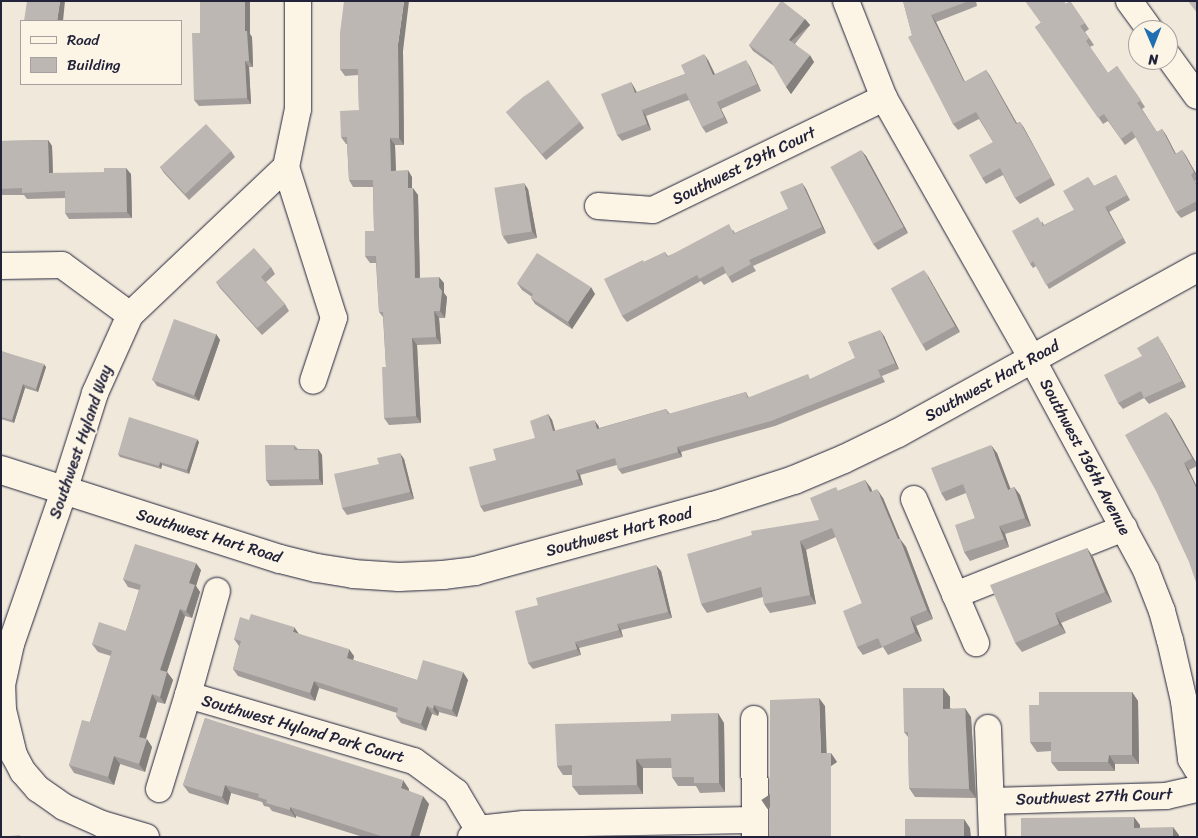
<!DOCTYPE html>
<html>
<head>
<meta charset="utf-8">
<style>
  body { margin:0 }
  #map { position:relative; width:1198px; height:838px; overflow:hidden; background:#efe8db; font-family:Sriracha,sans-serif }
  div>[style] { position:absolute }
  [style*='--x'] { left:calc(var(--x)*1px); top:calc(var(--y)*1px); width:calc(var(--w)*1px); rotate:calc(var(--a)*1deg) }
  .roads { filter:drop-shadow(0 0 1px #22223b) drop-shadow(0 0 1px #22223b) }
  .minor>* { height:26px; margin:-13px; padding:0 13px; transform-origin:13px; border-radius:13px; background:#fcf5e5 }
  .tertiary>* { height:28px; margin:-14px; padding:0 14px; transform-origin:14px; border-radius:14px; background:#fcf5e5 }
  .wall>* { inset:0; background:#a29d9a }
  .shaded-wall>* { inset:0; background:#84807d; transform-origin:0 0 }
  .building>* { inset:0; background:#bcb7b3; transform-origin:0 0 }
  span { translate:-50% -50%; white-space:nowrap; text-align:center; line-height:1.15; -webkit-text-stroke:4px #fcf5e5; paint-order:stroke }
  .street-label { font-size:16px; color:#22223b }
  .frame { position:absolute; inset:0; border:2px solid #22223b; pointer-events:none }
  .legend { position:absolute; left:20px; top:20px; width:162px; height:65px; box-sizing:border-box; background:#fcf5e5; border:1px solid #a5a1a1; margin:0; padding:6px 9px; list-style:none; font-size:15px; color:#22223b }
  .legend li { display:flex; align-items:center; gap:10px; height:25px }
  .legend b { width:25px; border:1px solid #a5a1a1 }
  .north { position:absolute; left:1128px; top:20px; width:50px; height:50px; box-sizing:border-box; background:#fcf5e5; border:1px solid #a5a1a1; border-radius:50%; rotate:179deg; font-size:14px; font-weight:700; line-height:20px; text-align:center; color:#22223b }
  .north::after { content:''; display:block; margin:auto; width:18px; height:22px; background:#1f6fb2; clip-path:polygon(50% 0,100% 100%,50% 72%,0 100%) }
</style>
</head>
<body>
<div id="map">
  <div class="roads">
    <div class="minor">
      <div style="--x:846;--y:1;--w:104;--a:68.6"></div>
      <div style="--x:884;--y:98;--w:300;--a:60.4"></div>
      <div style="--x:1032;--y:359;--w:240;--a:61.6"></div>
      <div style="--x:1146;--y:570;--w:44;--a:68.7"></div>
      <div style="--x:1162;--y:611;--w:30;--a:75"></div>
      <div style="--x:1170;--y:640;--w:63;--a:77.1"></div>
      <div style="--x:1184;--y:701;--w:58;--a:83.1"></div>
      <div style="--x:1191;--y:759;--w:12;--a:59"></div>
      <div style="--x:1129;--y:1;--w:36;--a:54"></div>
      <div style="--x:1168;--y:56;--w:49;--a:54.1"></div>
      <div style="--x:286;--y:167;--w:158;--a:72.4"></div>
      <div style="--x:334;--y:318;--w:66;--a:108.4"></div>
      <div style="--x:598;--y:206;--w:55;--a:4.2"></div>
      <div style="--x:653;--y:210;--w:257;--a:-25.9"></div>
      <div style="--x:1;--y:266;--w:61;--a:-0.9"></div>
      <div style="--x:62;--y:265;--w:84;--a:36.3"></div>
      <div style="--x:914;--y:499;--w:157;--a:66.7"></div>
      <div style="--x:217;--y:591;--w:108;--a:105.6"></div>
      <div style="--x:188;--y:695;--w:235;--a:16.3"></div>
      <div style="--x:414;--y:761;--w:52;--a:36.4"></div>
      <div style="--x:456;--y:792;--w:43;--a:59.3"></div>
      <div style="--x:955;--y:595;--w:182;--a:-21.6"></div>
      <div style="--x:754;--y:719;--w:117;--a:89.5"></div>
      <div style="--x:988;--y:728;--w:109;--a:87.9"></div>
      <div style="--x:159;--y:789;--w:98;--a:-72.9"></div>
      <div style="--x:991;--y:801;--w:175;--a:-1.6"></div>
      <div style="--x:1166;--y:796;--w:32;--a:-13"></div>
      <div style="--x:146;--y:837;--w:46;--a:-163.5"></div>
      <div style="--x:102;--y:824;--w:42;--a:-155.9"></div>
      <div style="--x:64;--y:807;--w:32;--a:-145"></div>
      <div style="--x:38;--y:789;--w:23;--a:-131"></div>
      <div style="--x:23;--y:772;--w:19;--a:-118"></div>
      <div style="--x:14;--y:755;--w:46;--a:-103.7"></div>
      <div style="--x:3;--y:710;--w:25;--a:-92"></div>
      <div style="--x:2;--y:685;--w:42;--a:-77.6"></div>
      <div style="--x:11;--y:644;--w:162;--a:-70.9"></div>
      <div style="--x:64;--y:491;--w:103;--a:-72.4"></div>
      <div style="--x:95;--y:393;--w:85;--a:-65.8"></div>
      <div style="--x:130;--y:315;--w:215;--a:-43.5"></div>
      <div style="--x:286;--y:167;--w:59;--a:-78.3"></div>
      <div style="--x:298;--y:109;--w:108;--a:-90"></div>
      <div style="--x:471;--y:837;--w:11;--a:-49"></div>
      <div style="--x:478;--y:829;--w:46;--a:-6.2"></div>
      <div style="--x:524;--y:824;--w:231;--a:-1"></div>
    </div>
    <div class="tertiary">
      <div style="--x:1;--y:470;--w:293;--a:17.7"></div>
      <div style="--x:280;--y:559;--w:38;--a:14"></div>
      <div style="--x:317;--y:568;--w:36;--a:9"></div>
      <div style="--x:353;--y:574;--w:46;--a:3.7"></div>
      <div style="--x:399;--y:577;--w:44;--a:-2.6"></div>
      <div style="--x:443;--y:575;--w:32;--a:-7"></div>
      <div style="--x:475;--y:571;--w:247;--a:-15.3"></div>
      <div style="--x:713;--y:506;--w:85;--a:-17.8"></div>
      <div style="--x:794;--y:480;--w:54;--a:-22.8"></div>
      <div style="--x:844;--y:459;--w:60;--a:-25.7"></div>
      <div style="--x:898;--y:433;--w:342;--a:-28.9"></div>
    </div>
  </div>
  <div class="wall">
    <div style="clip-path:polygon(200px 1px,250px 1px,250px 34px,252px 37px,253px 67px,249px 67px,251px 104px,199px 106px,194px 100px,200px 33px)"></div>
    <div style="clip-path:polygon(903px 1px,976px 1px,977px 6px,936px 22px,965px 82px,986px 70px,990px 76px,1017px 123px,1020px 122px,1024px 128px,1055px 185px,1020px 204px,1015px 198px,1003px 175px,986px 184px,982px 178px,993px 142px,979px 119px,958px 130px,953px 124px,912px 35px)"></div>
    <div style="clip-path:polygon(1070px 1px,1089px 29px,1085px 32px,1094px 45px,1090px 47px,1108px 73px,1117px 66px,1145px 107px,1142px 109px,1157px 132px,1162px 129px,1166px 135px,1176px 154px,1182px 150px,1186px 156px,1197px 175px,1197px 180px,1195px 181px,1197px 184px,1197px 210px,1181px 218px,1176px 212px,1136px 137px,1125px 145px,1108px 121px,1103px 124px,1035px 27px)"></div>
    <div style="clip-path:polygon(354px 2px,403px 51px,404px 145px,395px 145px,396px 171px,412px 177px,412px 188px,418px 195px,420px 278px,444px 283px,444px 293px,447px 297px,445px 318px,439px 318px,441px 344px,417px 345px,421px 423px,389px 425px,384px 418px,386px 367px,383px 317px,379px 312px,376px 263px,370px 263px,365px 256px,374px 231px,373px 187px,353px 187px,349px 180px,347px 144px,346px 144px,341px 137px,359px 110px,358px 75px,345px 76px,340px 69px)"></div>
    <div style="clip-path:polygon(805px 19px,810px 25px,795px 44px,814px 62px,791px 94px,774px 66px,753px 51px,749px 45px)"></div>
    <div style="clip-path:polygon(708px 60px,715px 74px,750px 67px,761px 91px,721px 109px,728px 123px,706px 133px,702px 127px,689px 100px,646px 116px,651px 130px,622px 141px,617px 135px,631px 82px,635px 89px,637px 92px,685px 74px)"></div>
    <div style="clip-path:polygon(506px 112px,580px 122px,584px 128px,546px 160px)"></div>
    <div style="clip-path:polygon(48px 140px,52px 146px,53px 173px,131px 174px,132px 218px,69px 219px,65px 213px,65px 198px,27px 199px,24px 195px,1px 195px,1px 141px)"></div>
    <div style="clip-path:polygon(231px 151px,235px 157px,189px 200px,164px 173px,160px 167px)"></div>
    <div style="clip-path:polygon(866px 156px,908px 233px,878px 250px,873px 244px)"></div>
    <div style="clip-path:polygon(1116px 175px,1130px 200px,1109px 212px,1126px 243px,1049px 289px,1036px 266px,1033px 268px,1030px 264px,1042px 221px,1044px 225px,1074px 210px,1088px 177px,1094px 186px)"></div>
    <div style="clip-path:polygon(802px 183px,806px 189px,826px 233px,753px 266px,756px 271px,732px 283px,726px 273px,704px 285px,701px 281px,627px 322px,622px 316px,644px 262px,665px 252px,668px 256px,733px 230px,735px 233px,788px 209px)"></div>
    <div style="clip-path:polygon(528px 189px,537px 238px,508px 244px,503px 237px)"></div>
    <div style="clip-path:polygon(271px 267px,275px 274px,266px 282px,285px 304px,289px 311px,262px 335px,220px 288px,216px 282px)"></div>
    <div style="clip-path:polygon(928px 276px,960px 332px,926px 351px,922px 344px)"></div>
    <div style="clip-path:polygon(517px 283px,595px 294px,572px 329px,535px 304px,531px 298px,532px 297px,522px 290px)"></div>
    <div style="clip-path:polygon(216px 334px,220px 340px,199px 401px,157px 386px,153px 380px)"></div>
    <div style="clip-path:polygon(884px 336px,899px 369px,882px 376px,885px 382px,775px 426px,681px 452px,682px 457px,622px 474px,618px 469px,617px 465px,580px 475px,583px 485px,484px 512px,480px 506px,496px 460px,535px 438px,548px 414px,552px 420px,555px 431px,598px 425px,599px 428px,666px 409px,670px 414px,746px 392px,749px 398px,811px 379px,855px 358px)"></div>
    <div style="clip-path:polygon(1162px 343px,1186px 387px,1149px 404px,1144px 398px,1123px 409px,1118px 403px,1142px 356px)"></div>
    <div style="clip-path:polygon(1px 351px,46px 367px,38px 392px,25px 388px,14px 423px,1px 419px)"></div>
    <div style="clip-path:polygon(1172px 420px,1197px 464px,1197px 466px,1189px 470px,1197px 585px)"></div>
    <div style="clip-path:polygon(199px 442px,189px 474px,162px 465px,161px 469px,120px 457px,118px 454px)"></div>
    <div style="clip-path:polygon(294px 445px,298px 449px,318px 449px,322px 455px,323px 485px,270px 486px,266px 480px)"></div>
    <div style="clip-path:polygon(997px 453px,1010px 489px,1014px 487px,1020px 495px,1031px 526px,1005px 534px,1009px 547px,970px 561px,964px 552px,975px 518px,966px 493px,946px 501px,941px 493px)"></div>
    <div style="clip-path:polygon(404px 459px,414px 499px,347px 515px,342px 508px)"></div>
    <div style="clip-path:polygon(865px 480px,872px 491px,883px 498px,900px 539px,906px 547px,933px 619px,916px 626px,922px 641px,888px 655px,883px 647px,863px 655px,857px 647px,862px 603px,836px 537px,806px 550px,816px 604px,770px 613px,764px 604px,763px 597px,707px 613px,701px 604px,819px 520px,838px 491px)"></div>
    <div style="clip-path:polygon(1087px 548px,1093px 557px,1112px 602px,1061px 623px,1066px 633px,1022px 652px,1015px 643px)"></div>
    <div style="clip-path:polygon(201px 570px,196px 586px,200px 592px,192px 618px,185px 616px,167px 672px,173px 680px,165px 704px,157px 702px,146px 739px,152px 747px,145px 772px,120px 764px,114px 785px,74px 773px,69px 765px,90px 722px,111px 656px,98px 652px,92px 644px,126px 631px,139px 590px,128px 587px,123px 579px)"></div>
    <div style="clip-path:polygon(661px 571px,672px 618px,621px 630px,623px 637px,579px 648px,581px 655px,533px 669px,528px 663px,538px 605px)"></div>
    <div style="clip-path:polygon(249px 620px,299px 634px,354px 656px,353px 660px,417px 680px,468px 680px,457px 717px,439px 712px,438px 716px,432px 714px,426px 731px,401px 723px,396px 716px,397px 713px,319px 688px,315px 701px,238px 676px,233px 669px,239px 646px,234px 639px)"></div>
    <div style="clip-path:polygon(943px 688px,950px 697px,950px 708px,971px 717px,976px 798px,915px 797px,909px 788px,908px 737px,904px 732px)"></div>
    <div style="clip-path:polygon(1132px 692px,1138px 701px,1139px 764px,1115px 764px,1115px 771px,1058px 771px,1051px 762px,1051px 751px,1037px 752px,1030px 742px,1039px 705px)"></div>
    <div style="clip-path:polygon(205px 718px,409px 789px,409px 791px,429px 804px,419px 837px,363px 837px,296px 816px,296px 818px,272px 811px,269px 807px,264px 806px,262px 802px,231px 793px,228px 805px,189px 793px,183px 785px)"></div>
    <div style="clip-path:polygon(724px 723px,725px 792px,700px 793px,696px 786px,678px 786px,672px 777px,672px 768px,643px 768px,643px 794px,579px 795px,572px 786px,572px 775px,563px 775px,557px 766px)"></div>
  </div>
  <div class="shaded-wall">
    <div style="clip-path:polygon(60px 1px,65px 1px,63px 21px,57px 21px)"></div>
    <div style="clip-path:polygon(245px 1px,250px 1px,250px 34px,252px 37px,253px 67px,249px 61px,245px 31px)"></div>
    <div style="clip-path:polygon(404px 1px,409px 1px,403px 51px,404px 145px,399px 138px,398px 44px)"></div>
    <div style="clip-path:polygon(931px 15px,936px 22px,968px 89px,964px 82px)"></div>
    <div style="left:805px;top:19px;width:8px;height:26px;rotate:50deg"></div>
    <div style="clip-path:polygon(704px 54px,708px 60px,718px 81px,713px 75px)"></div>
    <div style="clip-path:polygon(810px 55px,814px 62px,791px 94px,786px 87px)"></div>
    <div style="clip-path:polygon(746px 60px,750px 67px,761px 91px,757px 84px)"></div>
    <div style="clip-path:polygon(245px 61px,249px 67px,251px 104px,247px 98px)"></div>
    <div style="clip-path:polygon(986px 70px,990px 76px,1020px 130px,1016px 124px)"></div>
    <div style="clip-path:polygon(631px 82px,635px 89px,639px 99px,635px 93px)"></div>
    <div style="clip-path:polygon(717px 102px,721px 109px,728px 123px,724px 117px)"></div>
    <div style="clip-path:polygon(642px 110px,646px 116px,651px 130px,647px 124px)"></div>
    <div style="clip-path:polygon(1020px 122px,1024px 128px,1055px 185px,1051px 178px)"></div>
    <div style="clip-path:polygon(1162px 129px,1166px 135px,1179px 160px,1175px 154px)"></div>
    <div style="clip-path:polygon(390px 138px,395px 145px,396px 178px,391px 171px)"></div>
    <div style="clip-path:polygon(48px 140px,52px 146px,53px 180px,49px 173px)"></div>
    <div style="clip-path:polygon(861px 150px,866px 156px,908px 233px,903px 227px)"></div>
    <div style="clip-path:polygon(1182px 150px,1186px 156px,1197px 176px,1194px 172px)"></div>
    <div style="clip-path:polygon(126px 168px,131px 174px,132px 218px,127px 212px)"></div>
    <div style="clip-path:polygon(408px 170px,412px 177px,412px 195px,408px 188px)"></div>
    <div style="clip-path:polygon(524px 183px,528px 189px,537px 238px,532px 231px)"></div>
    <div style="clip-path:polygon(802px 183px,806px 189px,826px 233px,822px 227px)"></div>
    <div style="clip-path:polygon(413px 188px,418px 195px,420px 285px,415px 278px)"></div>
    <div style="clip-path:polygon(1105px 207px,1109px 212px,1126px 243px,1123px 238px)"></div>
    <div style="clip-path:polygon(924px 270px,928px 276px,960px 332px,955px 326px)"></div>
    <div style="clip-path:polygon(439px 277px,444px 283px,444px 293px,447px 297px,445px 318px,440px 311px)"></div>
    <div style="clip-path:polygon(591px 287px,595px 294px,572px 329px,568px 322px)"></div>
    <div style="clip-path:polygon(434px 311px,439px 318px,441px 344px,436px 337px)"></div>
    <div style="clip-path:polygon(880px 330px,884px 336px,899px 369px,895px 363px)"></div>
    <div style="clip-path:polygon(216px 334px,220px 340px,199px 401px,194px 395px)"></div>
    <div style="clip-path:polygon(1158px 336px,1162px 343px,1186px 387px,1182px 381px)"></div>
    <div style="clip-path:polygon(412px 338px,417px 345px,421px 423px,416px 416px)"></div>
    <div style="clip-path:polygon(44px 364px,46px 367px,38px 392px,36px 389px)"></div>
    <div style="clip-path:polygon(23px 384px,25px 388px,14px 423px,12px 420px)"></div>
    <div style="clip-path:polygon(1166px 412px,1172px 420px,1197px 465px,1192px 458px)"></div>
    <div style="clip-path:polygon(548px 414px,552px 420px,557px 437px,553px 431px)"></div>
    <div style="clip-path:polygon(594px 420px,598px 425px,601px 434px,597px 429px)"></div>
    <div style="clip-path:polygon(197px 439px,199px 442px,189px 474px,187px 470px)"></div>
    <div style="clip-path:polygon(991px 445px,997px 453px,1014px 498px,1008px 490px)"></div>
    <div style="clip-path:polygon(677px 447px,681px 452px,682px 457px,678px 452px)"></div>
    <div style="clip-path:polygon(318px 449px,322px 455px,323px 485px,319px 479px)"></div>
    <div style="clip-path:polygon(400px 453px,404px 459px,414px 499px,410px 492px)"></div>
    <div style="clip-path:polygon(160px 462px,162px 465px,161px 469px,159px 466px)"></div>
    <div style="clip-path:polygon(1184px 463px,1189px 470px,1197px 487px,1197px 490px)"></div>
    <div style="clip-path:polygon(576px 470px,580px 475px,583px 485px,579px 479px)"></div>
    <div style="clip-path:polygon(865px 480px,871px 488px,876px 501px,870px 492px)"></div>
    <div style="clip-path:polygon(1014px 487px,1020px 495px,1031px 526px,1025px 518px)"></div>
    <div style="clip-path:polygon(877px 489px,883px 498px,900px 539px,906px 547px,933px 619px,927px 610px)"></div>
    <div style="clip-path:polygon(999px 526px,1005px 534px,1009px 547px,1004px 539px)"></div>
    <div style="clip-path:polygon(800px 541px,806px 550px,816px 604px,810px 595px)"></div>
    <div style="clip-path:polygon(1087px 548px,1093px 557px,1112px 602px,1105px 592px)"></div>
    <div style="clip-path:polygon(196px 563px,201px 570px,196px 586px,200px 592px,192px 618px,186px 611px,189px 583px)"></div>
    <div style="clip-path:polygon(656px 565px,661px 571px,672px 618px,668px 612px)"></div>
    <div style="clip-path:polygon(180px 609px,185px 616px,165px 678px,160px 670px)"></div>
    <div style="clip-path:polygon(1055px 613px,1061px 623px,1066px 633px,1059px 624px)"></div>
    <div style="clip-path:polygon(910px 617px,916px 626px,922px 641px,915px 632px)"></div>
    <div style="clip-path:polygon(617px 624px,621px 630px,623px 637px,619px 630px)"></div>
    <div style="clip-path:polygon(294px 627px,299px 634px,293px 632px)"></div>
    <div style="clip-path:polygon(575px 642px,579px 648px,581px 655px,577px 649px)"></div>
    <div style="clip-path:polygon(349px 649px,354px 656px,352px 665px,347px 658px)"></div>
    <div style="clip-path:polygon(167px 672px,173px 680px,165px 704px,160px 697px)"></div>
    <div style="clip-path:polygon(463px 672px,468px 680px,457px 717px,452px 710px)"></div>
    <div style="clip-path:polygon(314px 681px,319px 688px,315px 701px,310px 693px)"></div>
    <div style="clip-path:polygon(943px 688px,950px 697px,950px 718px,943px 709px)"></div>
    <div style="clip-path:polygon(1132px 692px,1138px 701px,1139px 764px,1132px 755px)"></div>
    <div style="clip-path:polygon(152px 694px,157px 702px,144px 744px,139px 737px)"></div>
    <div style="clip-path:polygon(819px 698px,825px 706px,827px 762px,821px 753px)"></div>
    <div style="clip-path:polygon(434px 705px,439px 712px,438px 716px,433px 709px)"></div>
    <div style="clip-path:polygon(427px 706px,432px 714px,426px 731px,421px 724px)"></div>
    <div style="clip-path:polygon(965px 708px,971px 717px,976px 798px,969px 789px)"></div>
    <div style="clip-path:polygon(718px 713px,724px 723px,725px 792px,719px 783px)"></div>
    <div style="clip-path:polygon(147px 739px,152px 747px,145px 772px,139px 764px)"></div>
    <div style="left:831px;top:753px;width:11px;height:84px;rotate:56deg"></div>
    <div style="clip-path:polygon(1109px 755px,1115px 764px,1115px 771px,1108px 762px)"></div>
    <div style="clip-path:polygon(114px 756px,120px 764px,114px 785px,108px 777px)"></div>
    <div style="clip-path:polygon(636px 759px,643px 768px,643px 794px,637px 785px)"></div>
    <div style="clip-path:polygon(403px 780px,409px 789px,407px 797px,401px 788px)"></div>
    <div style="clip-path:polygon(225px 785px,231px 793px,228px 805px,222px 797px)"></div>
    <div style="clip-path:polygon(423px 796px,429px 804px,419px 837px,410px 837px)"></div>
    <div style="clip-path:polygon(290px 807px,296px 816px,296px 818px,290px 810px)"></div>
    <div style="clip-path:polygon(1134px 817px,1140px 825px,1140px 836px,1134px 828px)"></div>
    <div style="clip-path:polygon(964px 819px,970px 828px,971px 837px,964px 837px)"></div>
    <div style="clip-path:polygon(1173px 827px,1179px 835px,1179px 837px,1173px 837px)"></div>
  </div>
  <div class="building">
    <div style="clip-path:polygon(27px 1px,60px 1px,57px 21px,24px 21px)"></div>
    <div style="clip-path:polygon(200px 1px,245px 1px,245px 31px,247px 31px,249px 61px,245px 61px,247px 98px,194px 100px,192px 33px,200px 33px)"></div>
    <div style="clip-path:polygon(344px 1px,354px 2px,354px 1px,404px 1px,398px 44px,399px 138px,390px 138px,391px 171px,408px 170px,408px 188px,413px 188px,415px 278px,439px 277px,439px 287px,442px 291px,440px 311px,434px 311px,436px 337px,412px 338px,416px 416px,384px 418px,382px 367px,386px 367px,383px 312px,379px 312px,376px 256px,365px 256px,365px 231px,374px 231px,373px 180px,349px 180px,347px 137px,341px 137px,340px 111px,359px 110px,358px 69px,340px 69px,340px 33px)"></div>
    <div style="clip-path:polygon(781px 1px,782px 1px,805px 19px,789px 40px,810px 55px,786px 87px,771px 61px,749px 45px)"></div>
    <div style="clip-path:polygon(903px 1px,969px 1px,931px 15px,964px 82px,986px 70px,1016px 124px,1020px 122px,1051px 178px,1015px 198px,1000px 168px,982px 178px,969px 155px,993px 142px,976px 112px,953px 124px,908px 37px,912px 35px)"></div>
    <div style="clip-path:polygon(1025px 1px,1064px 1px,1066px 4px,1070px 1px,1085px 23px,1080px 26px,1089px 38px,1086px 41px,1108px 73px,1117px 66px,1141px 100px,1137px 103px,1157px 132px,1162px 129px,1175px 154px,1182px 150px,1194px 172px,1191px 175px,1197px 186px,1197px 201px,1176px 212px,1132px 131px,1121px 139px,1104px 114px,1098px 118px,1035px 27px,1041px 23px)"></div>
    <div style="clip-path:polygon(1188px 1px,1197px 1px,1197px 13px)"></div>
    <div style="clip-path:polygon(704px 54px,713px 75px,746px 60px,757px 84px,717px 102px,724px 117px,702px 127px,686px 93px,642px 110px,647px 124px,617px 135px,601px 94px,631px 82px,635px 93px,685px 74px,681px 65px)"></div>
    <div style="clip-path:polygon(548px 80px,580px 122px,542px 154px,506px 112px,523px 97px)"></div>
    <div style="left:206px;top:124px;width:37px;height:63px;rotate:47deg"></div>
    <div style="clip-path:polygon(48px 140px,49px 173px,104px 172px,104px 168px,126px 168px,127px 212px,65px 213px,65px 191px,22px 193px,22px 188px,1px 189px,1px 141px)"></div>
    <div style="left:861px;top:150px;width:88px;height:35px;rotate:61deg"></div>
    <div style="clip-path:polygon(1116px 175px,1127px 195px,1105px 207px,1123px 238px,1046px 285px,1033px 261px,1030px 264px,1012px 231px,1038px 217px,1043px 226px,1074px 210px,1063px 191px,1088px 177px,1094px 186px)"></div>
    <div style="left:524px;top:183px;width:49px;height:30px;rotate:81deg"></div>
    <div style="clip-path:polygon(802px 183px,822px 227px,749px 260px,751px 264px,728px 277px,723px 266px,699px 279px,697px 275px,622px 316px,604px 279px,643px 260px,644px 262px,665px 252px,667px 257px,729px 224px,734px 234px,788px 209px,780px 192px)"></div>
    <div style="clip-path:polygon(254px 248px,271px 267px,261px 277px,285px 304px,257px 328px,216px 282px)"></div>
    <div style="clip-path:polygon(537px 253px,591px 287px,568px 322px,531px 298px,533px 294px,517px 283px)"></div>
    <div style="left:924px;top:270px;width:64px;height:38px;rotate:61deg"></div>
    <div style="left:174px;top:319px;width:45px;height:65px;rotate:20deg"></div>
    <div style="clip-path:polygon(880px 330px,895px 363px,878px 370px,881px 377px,771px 421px,677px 447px,678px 452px,618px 469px,615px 458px,576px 470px,579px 479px,480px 506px,469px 467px,496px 460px,493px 449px,535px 438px,530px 421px,548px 414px,553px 431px,594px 420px,597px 429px,666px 409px,668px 414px,746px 392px,747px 398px,808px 374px,810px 379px,855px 358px,848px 342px)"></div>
    <div style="clip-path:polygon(1158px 336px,1182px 381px,1144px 398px,1141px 391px,1118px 403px,1104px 375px,1142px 356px,1137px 348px)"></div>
    <div style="clip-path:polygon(1px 351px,44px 364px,36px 389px,23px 384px,12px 420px,1px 417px)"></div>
    <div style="clip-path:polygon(1166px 412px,1192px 458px,1184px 463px,1197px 490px,1197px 585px,1189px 562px,1156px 491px,1125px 435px)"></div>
    <div style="clip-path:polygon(129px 417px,197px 439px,187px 470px,160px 462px,159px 466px,118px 454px)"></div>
    <div style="clip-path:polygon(265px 445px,294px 445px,294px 450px,318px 449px,319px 479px,266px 480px)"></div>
    <div style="clip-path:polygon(991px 445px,1008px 490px,1014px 487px,1025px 518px,999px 526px,1004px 539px,964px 552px,955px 525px,975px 518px,963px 484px,941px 493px,931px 468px)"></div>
    <div style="clip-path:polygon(400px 453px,410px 492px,342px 508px,334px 474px,379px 464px,377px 458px)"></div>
    <div style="clip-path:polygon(865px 480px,870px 492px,877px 489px,898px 539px,900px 539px,927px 610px,910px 617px,915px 632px,882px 647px,878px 638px,857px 647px,843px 611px,862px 603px,832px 528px,800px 541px,810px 595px,764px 604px,761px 587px,701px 604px,687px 554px,752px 535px,751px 531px,819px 520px,810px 498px,836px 487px,838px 491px)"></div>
    <div style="clip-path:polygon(135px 544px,196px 563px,189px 583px,195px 585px,186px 611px,180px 609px,160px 670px,167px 672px,160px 697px,152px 694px,139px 737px,147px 739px,139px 764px,114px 756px,108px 777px,69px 765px,82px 720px,90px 722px,112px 651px,92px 644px,99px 622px,126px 631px,141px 585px,123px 579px)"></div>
    <div style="clip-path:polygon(1087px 548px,1105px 592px,1055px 613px,1059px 624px,1015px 643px,990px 585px)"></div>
    <div style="clip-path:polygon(656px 565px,668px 612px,617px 624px,619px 630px,575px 642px,577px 649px,528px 663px,515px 611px,538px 605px,536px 598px)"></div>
    <div style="clip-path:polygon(251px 614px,294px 627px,293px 632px,349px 649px,347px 658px,417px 680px,423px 660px,463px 672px,452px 710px,434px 705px,433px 709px,427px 706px,421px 724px,396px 716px,398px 708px,314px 681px,310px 693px,233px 669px,241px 641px,234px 639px,240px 617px,249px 620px)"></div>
    <div style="clip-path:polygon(903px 688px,943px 688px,943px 709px,965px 708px,969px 789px,909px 788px,908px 732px,904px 732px)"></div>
    <div style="clip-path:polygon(1039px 692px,1132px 692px,1132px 755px,1109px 755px,1108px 762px,1051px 762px,1051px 742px,1030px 742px,1029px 705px,1039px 705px)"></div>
    <div style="clip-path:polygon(819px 698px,821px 753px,831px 753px,831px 837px,770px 837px,770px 700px)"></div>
    <div style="clip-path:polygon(718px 713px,719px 783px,694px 783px,694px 777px,672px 777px,671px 758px,636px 759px,637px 785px,572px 786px,572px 765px,557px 766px,555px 724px,671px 721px,671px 714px)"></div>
    <div style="clip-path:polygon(205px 718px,403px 780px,401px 788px,423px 796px,410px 837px,384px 837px,290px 807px,290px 810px,266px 803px,267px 800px,258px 797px,259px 794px,225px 785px,222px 797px,183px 785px)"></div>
    <div style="clip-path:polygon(1134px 817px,1134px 828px,1173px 827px,1173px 837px,1021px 837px,1021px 818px)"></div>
    <div style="left:964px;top:819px;width:18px;height:59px;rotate:90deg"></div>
    <div style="clip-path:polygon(20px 835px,20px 837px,1px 837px)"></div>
  </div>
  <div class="street-label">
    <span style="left:744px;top:166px;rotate:-26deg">Southwest 29th Court</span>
    <span style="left:992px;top:381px;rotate:-29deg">Southwest Hart Road</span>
    <span style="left:81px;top:442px;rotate:-71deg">Southwest Hyland Way</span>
    <span style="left:1085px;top:457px;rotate:62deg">Southwest 136th Avenue</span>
    <span style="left:619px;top:532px;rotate:-15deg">Southwest Hart Road</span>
    <span style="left:209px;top:536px;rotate:17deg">Southwest Hart Road</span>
    <span style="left:303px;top:729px;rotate:16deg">Southwest Hyland Park Court</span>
    <span style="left:1094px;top:797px;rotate:-2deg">Southwest 27th Court</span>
  </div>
  <div class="frame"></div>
  <ul class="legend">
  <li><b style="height:6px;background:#fcf5e5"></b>Road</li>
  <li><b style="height:14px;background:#bcb7b3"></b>Building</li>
  </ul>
  <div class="north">N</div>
</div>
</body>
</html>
